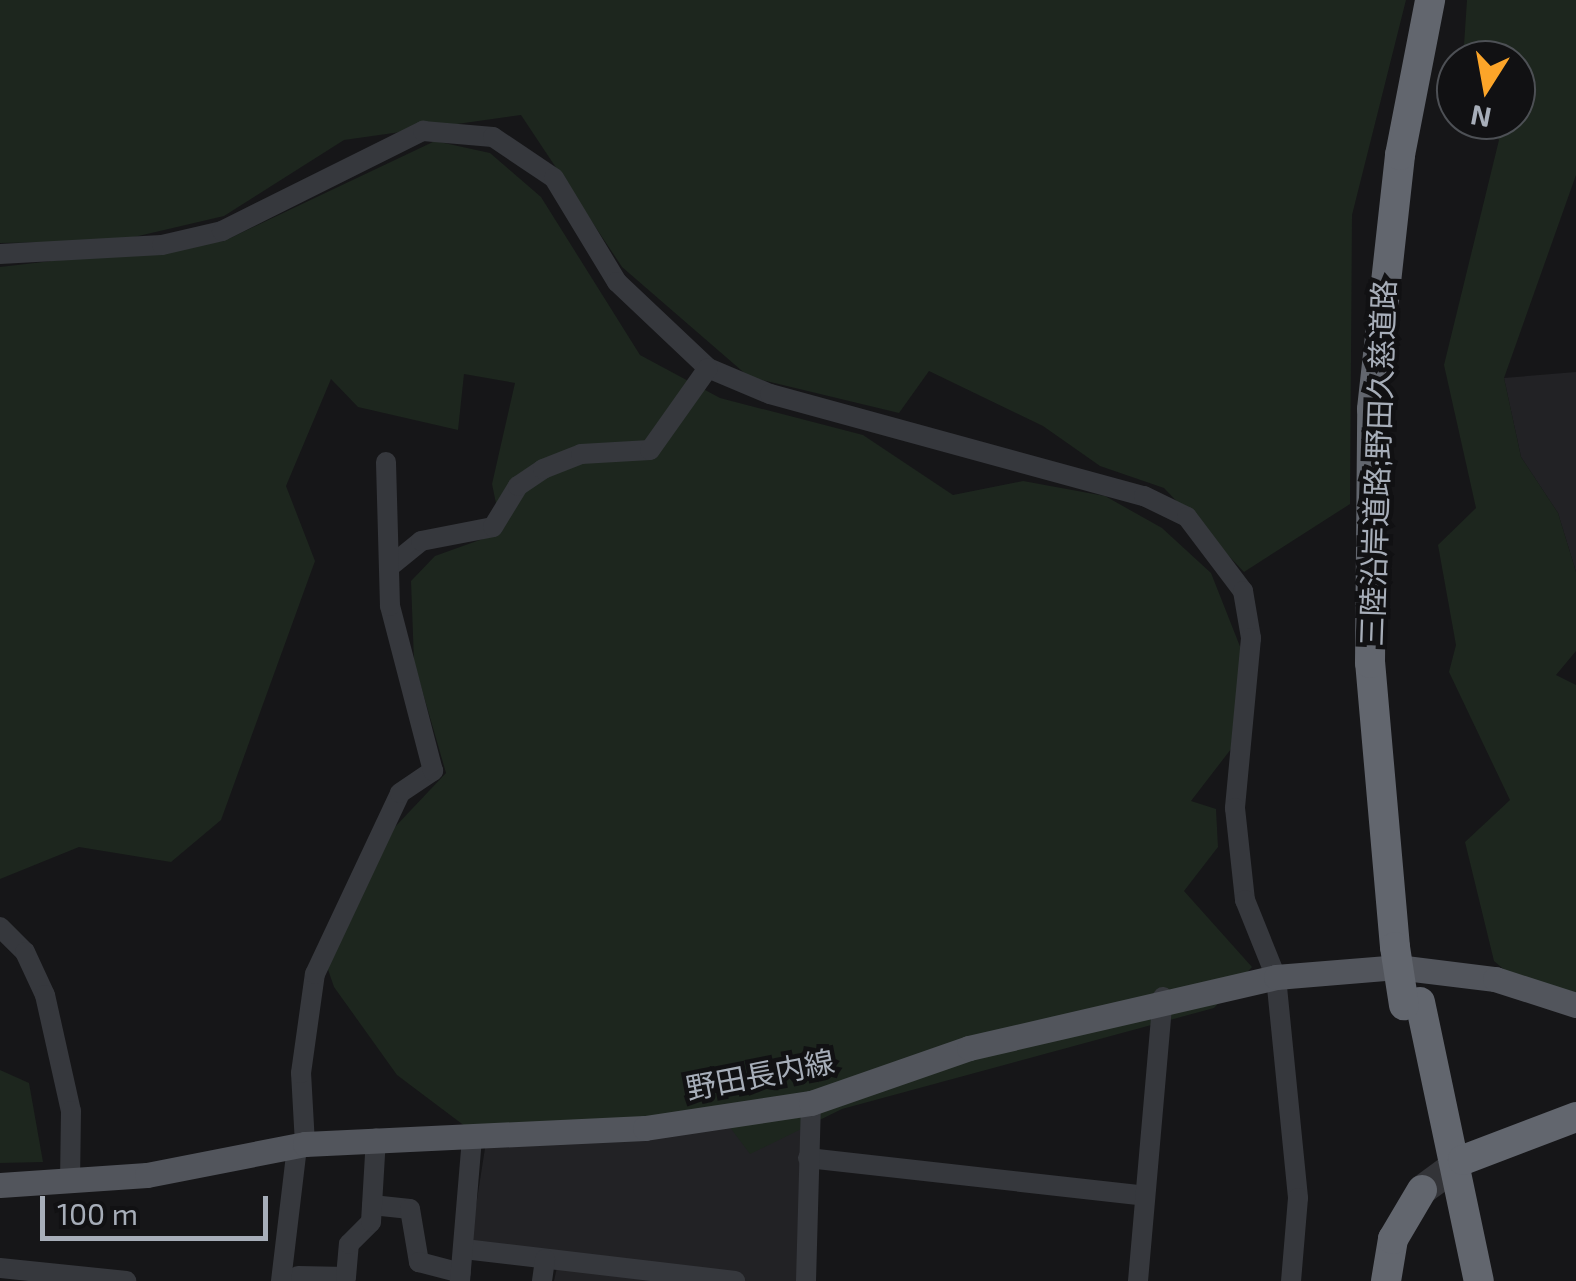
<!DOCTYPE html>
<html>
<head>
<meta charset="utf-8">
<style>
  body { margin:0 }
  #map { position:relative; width:1576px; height:1281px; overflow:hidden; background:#161618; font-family:"Exo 2","Noto Sans JP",sans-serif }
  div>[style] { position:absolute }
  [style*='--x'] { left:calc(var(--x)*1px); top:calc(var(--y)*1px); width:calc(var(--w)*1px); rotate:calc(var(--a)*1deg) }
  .built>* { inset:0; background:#222225 }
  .green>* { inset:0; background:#1d261e }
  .highway-tunnel>* { height:30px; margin-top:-15px; transform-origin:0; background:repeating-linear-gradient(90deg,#333438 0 30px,transparent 0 45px) }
  .minor>* { height:20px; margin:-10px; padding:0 10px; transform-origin:10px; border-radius:10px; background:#36383d }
  .major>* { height:25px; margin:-12.5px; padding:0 12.5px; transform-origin:12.5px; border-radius:12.5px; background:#52555c }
  .highway>* { height:30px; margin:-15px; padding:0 15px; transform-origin:15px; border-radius:15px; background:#62666e }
  .highway-bridge>* { height:30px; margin:-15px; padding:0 15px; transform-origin:15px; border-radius:15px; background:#62666e }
  span { translate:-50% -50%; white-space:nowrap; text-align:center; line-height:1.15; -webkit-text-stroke:9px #111113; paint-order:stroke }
  .street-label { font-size:30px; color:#a7aeb9 }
  .north { position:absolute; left:1436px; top:40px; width:100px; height:100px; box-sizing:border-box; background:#111113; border:2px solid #4d5055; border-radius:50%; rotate:191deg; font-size:28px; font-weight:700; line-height:40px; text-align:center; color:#a7aeb9 }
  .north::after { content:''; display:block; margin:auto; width:35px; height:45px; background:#fca529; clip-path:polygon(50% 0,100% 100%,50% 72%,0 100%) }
  .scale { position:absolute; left:40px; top:1196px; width:228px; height:45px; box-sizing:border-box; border:5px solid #a7aeb9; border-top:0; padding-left:12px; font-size:30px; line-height:35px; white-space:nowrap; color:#a7aeb9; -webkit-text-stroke:8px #111113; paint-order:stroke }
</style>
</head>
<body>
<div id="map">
  <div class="built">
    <div style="clip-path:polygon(1576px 372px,1576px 572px,1558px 513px,1521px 457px,1504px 378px)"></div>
    <div style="clip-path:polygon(730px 1126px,802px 1129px,799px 1281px,554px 1281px,557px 1267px,468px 1257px,486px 1142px)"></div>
  </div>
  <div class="green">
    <div style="clip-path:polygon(0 0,1406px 0,1352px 215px,1350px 504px,1244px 572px,1164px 488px,1100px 466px,1043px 426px,929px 371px,899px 413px,749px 377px,622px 267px,521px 115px,344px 140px,224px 216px,117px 241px,0 243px)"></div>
    <div style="clip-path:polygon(1467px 0,1576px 0,1576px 175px,1504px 378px,1521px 457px,1558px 513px,1576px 572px,1576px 651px,1556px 675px,1576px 685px,1576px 997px,1514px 978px,1494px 961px,1465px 842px,1510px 800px,1449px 672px,1456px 645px,1438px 545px,1476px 508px,1444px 365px,1499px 140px,1488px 120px,1516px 120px,1516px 60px,1463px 60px)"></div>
    <div style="clip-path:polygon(435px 141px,490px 153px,541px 197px,640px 355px,720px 398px,863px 435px,953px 495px,1023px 481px,1105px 496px,1162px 528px,1211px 573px,1241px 649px,1231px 749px,1191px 801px,1216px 809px,1218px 847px,1184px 891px,1252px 967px,1214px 1008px,842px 1109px,750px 1154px,729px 1126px,486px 1142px,397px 1075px,334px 987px,323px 955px,358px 866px,446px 773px,414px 662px,411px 581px,435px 556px,502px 532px,492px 484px,515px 383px,464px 374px,458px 430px,358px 407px,331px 379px,286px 486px,315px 561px,221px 820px,171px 862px,79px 847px,0 879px,0 267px,224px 241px)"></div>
    <div style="clip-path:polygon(0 1070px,29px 1083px,43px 1162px,0 1163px)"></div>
  </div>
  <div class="highway-tunnel">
    <div style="--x:1422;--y:1190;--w:51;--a:-36.2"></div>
  </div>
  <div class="minor">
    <div style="--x:0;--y:254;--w:162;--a:-3.2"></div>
    <div style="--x:162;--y:245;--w:62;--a:-13.1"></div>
    <div style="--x:222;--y:231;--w:225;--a:-26.5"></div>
    <div style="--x:423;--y:131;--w:70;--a:4.9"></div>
    <div style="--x:493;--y:137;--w:73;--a:33.9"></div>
    <div style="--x:554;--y:178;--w:122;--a:58.8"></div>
    <div style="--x:617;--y:282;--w:125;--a:43.4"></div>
    <div style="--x:708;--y:368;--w:67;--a:22.8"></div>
    <div style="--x:770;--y:394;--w:388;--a:15.3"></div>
    <div style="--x:1144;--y:496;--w:48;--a:26"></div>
    <div style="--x:1187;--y:517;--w:93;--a:52.9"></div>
    <div style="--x:1243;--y:591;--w:48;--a:80.3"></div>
    <div style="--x:1251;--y:638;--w:171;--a:95.4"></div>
    <div style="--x:1235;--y:808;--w:93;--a:83.8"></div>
    <div style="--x:1245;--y:900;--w:83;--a:68.1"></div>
    <div style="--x:1276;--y:977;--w:222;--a:84.3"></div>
    <div style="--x:1298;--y:1198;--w:83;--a:94.8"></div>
    <div style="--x:393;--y:564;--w:36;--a:-39"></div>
    <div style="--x:421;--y:541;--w:73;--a:-11"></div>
    <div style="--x:493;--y:527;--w:48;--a:-58.6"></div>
    <div style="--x:518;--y:486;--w:30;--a:-34"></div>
    <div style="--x:543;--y:469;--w:41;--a:-21.5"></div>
    <div style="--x:581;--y:454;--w:69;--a:-3.3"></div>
    <div style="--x:650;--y:450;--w:100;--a:-54.7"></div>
    <div style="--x:0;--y:927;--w:35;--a:45"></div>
    <div style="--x:25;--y:952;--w:47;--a:65.1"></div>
    <div style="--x:45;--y:995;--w:119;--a:77.4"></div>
    <div style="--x:71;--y:1111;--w:69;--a:90.8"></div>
    <div style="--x:305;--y:1144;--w:71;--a:-93.2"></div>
    <div style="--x:301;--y:1073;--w:100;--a:-82"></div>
    <div style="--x:315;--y:974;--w:200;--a:-64.8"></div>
    <div style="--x:400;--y:793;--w:40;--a:-34"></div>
    <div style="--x:433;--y:771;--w:171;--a:-104.6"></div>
    <div style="--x:390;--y:606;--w:144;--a:-91.6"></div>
    <div style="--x:808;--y:1158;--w:339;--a:6.4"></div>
    <div style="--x:372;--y:1205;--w:38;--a:6"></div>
    <div style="--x:410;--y:1209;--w:54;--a:80.4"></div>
    <div style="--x:419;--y:1262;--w:43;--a:14.7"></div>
    <div style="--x:464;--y:1249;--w:273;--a:6.7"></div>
    <div style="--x:0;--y:1268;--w:127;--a:5.9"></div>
    <div style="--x:298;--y:1276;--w:48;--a:1.2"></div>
    <div style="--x:346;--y:1277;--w:33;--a:-85"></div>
    <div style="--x:349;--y:1244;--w:31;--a:-45"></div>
    <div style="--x:371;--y:1222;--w:84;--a:-86.6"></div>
    <div style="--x:281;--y:1281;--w:136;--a:-83.2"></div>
    <div style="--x:460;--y:1281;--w:144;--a:-85.2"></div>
    <div style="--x:542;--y:1281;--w:22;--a:-82"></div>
    <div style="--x:806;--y:1281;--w:178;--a:-88.4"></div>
    <div style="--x:1138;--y:1281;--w:285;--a:-85"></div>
  </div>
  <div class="major">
    <div style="--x:0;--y:1185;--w:147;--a:-3.9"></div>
    <div style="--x:147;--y:1175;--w:161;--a:-11.1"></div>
    <div style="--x:305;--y:1144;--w:340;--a:-2.7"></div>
    <div style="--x:645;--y:1128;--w:168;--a:-8.6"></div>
    <div style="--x:811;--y:1103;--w:167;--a:-19.2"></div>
    <div style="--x:969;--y:1048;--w:315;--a:-13"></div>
    <div style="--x:1276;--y:977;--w:121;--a:-4.7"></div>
    <div style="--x:1397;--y:967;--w:99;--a:7"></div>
    <div style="--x:1495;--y:979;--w:85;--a:17.8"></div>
  </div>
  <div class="highway">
    <div style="--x:1395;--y:947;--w:285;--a:-95"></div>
    <div style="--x:1370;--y:663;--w:254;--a:-89.5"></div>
    <div style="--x:1372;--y:409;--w:256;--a:-83.7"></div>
    <div style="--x:1400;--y:155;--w:158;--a:-79"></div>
    <div style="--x:1420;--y:1002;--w:285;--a:78.1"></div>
    <div style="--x:1463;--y:1160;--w:121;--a:-20.8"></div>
    <div style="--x:1386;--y:1281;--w:43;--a:-80.5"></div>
    <div style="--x:1393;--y:1239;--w:57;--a:-59.4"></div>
  </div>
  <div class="highway-bridge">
    <div style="--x:1395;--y:947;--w:59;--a:81.2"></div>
  </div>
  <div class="street-label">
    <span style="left:1377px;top:463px;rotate:-88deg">三陸沿岸道路;野田久慈道路</span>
    <span style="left:760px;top:1074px;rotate:-11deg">野田長内線</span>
  </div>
  <div class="north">N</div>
  <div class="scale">100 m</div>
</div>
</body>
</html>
